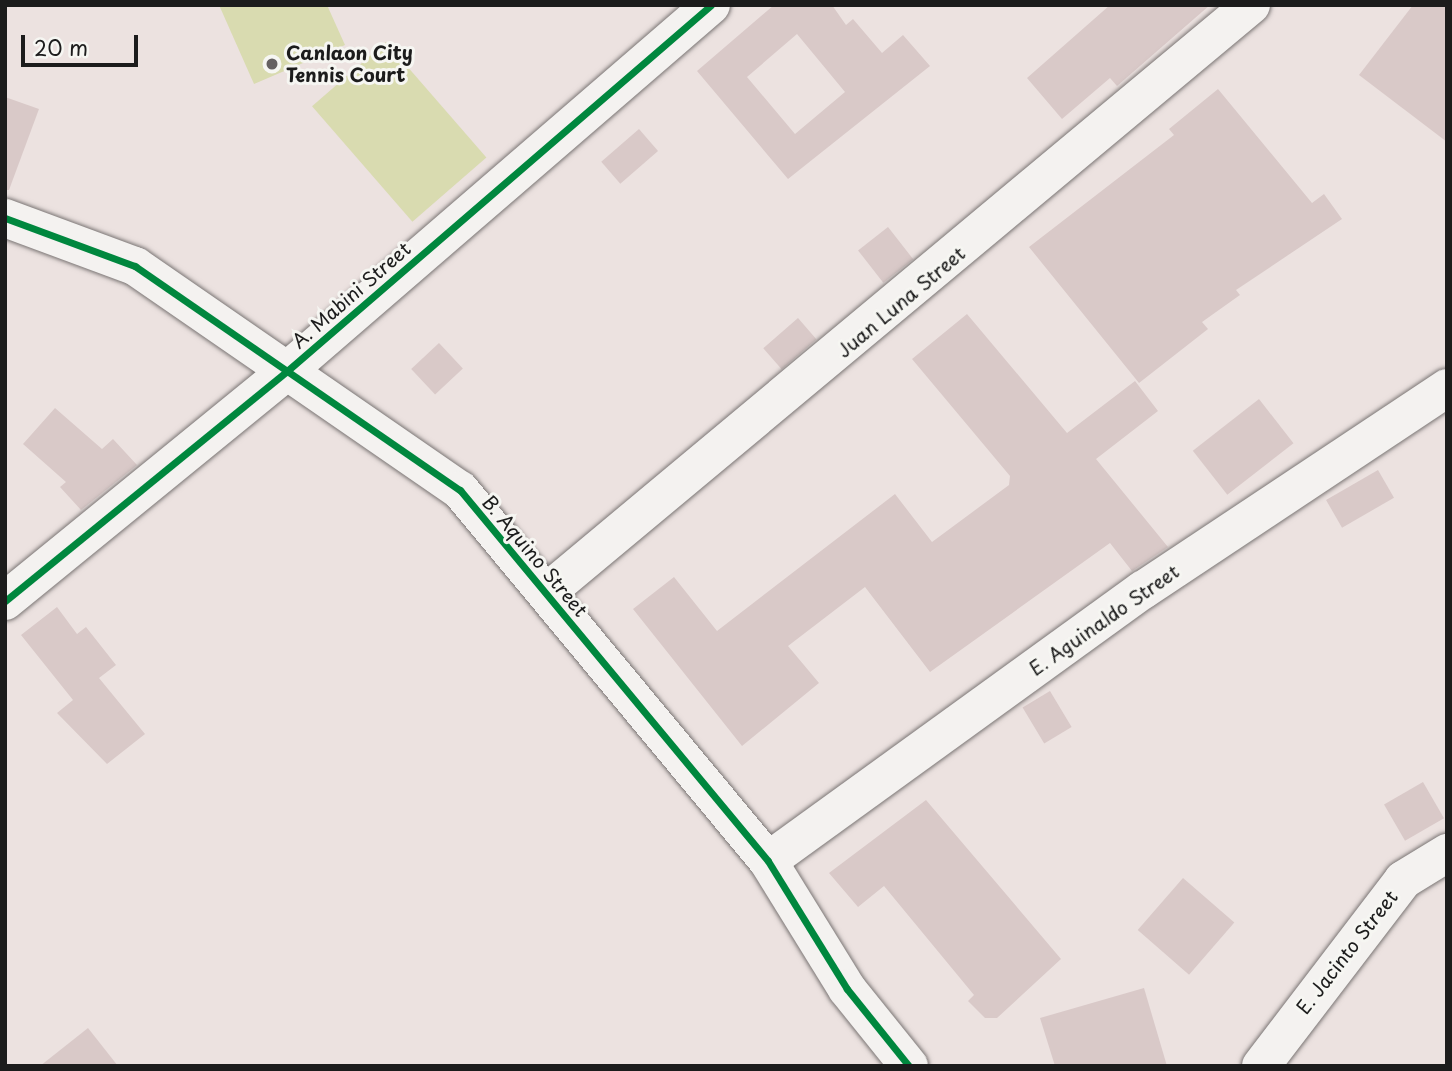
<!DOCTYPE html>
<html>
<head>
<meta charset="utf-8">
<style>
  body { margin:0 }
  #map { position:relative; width:1452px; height:1071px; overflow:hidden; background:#ece2e0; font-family:"Playpen Sans",sans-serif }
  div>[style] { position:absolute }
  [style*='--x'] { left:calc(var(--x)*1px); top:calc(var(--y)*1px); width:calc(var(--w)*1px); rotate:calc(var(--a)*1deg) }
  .green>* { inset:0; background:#d9dbb0; transform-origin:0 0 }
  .building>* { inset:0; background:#d9c9c8; transform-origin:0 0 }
  .roads { filter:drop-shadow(0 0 2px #7a7574) drop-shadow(0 0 2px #7a7574) }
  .minor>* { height:38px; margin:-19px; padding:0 19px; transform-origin:19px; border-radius:19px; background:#f4f2f0 }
  .cycleway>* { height:7px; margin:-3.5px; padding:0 3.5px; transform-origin:3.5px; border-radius:3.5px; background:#00873e }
  .dots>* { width:19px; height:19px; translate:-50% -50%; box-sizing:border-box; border:4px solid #f6f6f2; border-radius:50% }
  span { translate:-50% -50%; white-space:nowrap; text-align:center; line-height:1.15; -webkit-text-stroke:6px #f6f6f2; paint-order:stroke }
  .poi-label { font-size:19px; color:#1c1c1c; font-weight:700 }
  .left { translate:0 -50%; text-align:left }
  .street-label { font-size:19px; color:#1c1c1c }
  .frame { position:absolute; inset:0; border:7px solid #1c1c1c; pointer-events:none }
  .scale { position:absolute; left:21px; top:35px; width:117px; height:32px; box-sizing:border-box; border:4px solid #1c1c1c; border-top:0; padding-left:9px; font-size:21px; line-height:24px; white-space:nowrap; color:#1c1c1c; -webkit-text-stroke:5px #f6f6f2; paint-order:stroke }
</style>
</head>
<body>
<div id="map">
  <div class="green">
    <div style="clip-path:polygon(219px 5px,327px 5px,345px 45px,254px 84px)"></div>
    <div style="left:386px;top:42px;width:153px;height:98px;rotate:49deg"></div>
  </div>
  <div class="building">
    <div style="clip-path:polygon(evenodd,774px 5px,832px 5px,846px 25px,853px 19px,882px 53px,903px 35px,930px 66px,788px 179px,697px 71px,774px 5px,797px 34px,845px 92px,795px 134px,747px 77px,797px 34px)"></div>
    <div style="clip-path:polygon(1110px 5px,1210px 5px,1117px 86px,1110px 78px,1062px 119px,1027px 78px)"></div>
    <div style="clip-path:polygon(1413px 5px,1447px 5px,1447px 142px,1359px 75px)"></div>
    <div style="clip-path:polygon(1218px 89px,1312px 203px,1324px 194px,1342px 219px,1236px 290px,1240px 295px,1202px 322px,1208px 329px,1139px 383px,1029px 247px,1174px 135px,1169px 129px)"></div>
    <div style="clip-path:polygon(5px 97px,39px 109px,9px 190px,5px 190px)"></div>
    <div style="left:639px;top:129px;width:29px;height:50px;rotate:49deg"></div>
    <div style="left:888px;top:227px;width:41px;height:38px;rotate:52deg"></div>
    <div style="clip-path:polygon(967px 314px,1067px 433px,1135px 381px,1158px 411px,1096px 459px,1168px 547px,1132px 571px,1110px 543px,930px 672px,865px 587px,788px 646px,819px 683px,742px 746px,633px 609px,674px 577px,717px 631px,895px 494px,932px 542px,1009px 485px,1010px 476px,912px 359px)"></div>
    <div style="left:798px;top:318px;width:28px;height:46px;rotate:49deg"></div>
    <div style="left:439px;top:343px;width:35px;height:38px;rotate:47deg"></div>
    <div style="left:1259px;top:399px;width:56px;height:84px;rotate:52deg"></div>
    <div style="clip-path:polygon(55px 408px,102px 449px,113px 439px,137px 465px,81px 510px,60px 487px,66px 482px,23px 444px)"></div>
    <div style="left:1378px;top:470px;width:32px;height:60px;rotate:60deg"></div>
    <div style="clip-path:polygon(57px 607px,77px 634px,86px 627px,116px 665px,99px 678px,145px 734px,107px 764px,57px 713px,73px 700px,21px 635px)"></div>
    <div style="left:1050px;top:691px;width:42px;height:32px;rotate:59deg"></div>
    <div style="left:1423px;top:782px;width:42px;height:45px;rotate:60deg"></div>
    <div style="clip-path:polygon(926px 800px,1061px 959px,997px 1018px,985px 1018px,968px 1001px,974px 995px,884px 886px,858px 907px,829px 873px)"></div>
    <div style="left:1183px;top:878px;width:68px;height:69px;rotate:41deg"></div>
    <div style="clip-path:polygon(1144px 988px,1167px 1066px,1055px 1066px,1040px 1018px)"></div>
    <div style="clip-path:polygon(88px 1028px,118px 1066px,40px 1066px)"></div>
  </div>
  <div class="roads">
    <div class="minor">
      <div style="--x:5;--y:218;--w:139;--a:20.3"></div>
      <div style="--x:135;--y:266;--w:395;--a:34.6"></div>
      <div style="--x:460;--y:490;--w:482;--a:50.3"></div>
      <div style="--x:768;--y:861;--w:150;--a:58.3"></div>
      <div style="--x:847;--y:989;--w:99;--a:51.2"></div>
      <div style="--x:546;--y:593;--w:918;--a:-39.83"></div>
      <div style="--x:5;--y:601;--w:364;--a:-39.2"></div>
      <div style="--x:287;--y:371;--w:560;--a:-40.8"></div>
      <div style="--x:768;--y:861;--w:463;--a:-35.9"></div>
      <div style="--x:1143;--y:590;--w:365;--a:-33.6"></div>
      <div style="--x:1261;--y:1066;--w:234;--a:-52.6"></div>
      <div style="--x:1403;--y:880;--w:52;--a:-31.5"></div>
    </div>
  </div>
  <div class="cycleway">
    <div style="--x:5;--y:218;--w:139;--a:20.3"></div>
    <div style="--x:135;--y:266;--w:395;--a:34.6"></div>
    <div style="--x:460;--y:490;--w:482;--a:50.3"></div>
    <div style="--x:768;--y:861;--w:150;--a:58.3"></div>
    <div style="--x:847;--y:989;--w:99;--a:51.2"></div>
    <div style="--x:5;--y:601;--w:364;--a:-39.2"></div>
    <div style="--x:287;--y:371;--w:560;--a:-40.8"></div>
  </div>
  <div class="dots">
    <div style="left:272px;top:64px;background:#656161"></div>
  </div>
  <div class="poi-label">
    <span class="left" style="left:286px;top:64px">Canlaon City<br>Tennis Court</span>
  </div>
  <div class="street-label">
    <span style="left:351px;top:295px;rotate:-41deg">A. Mabini Street</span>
    <span style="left:901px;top:302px;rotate:-40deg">Juan Luna Street</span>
    <span style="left:535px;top:556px;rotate:50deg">B. Aquino Street</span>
    <span style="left:1104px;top:620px;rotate:-35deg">E. Aguinaldo Street</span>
    <span style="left:1347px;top:952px;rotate:-52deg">E. Jacinto Street</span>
  </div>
  <div class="frame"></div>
  <div class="scale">20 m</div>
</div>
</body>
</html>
